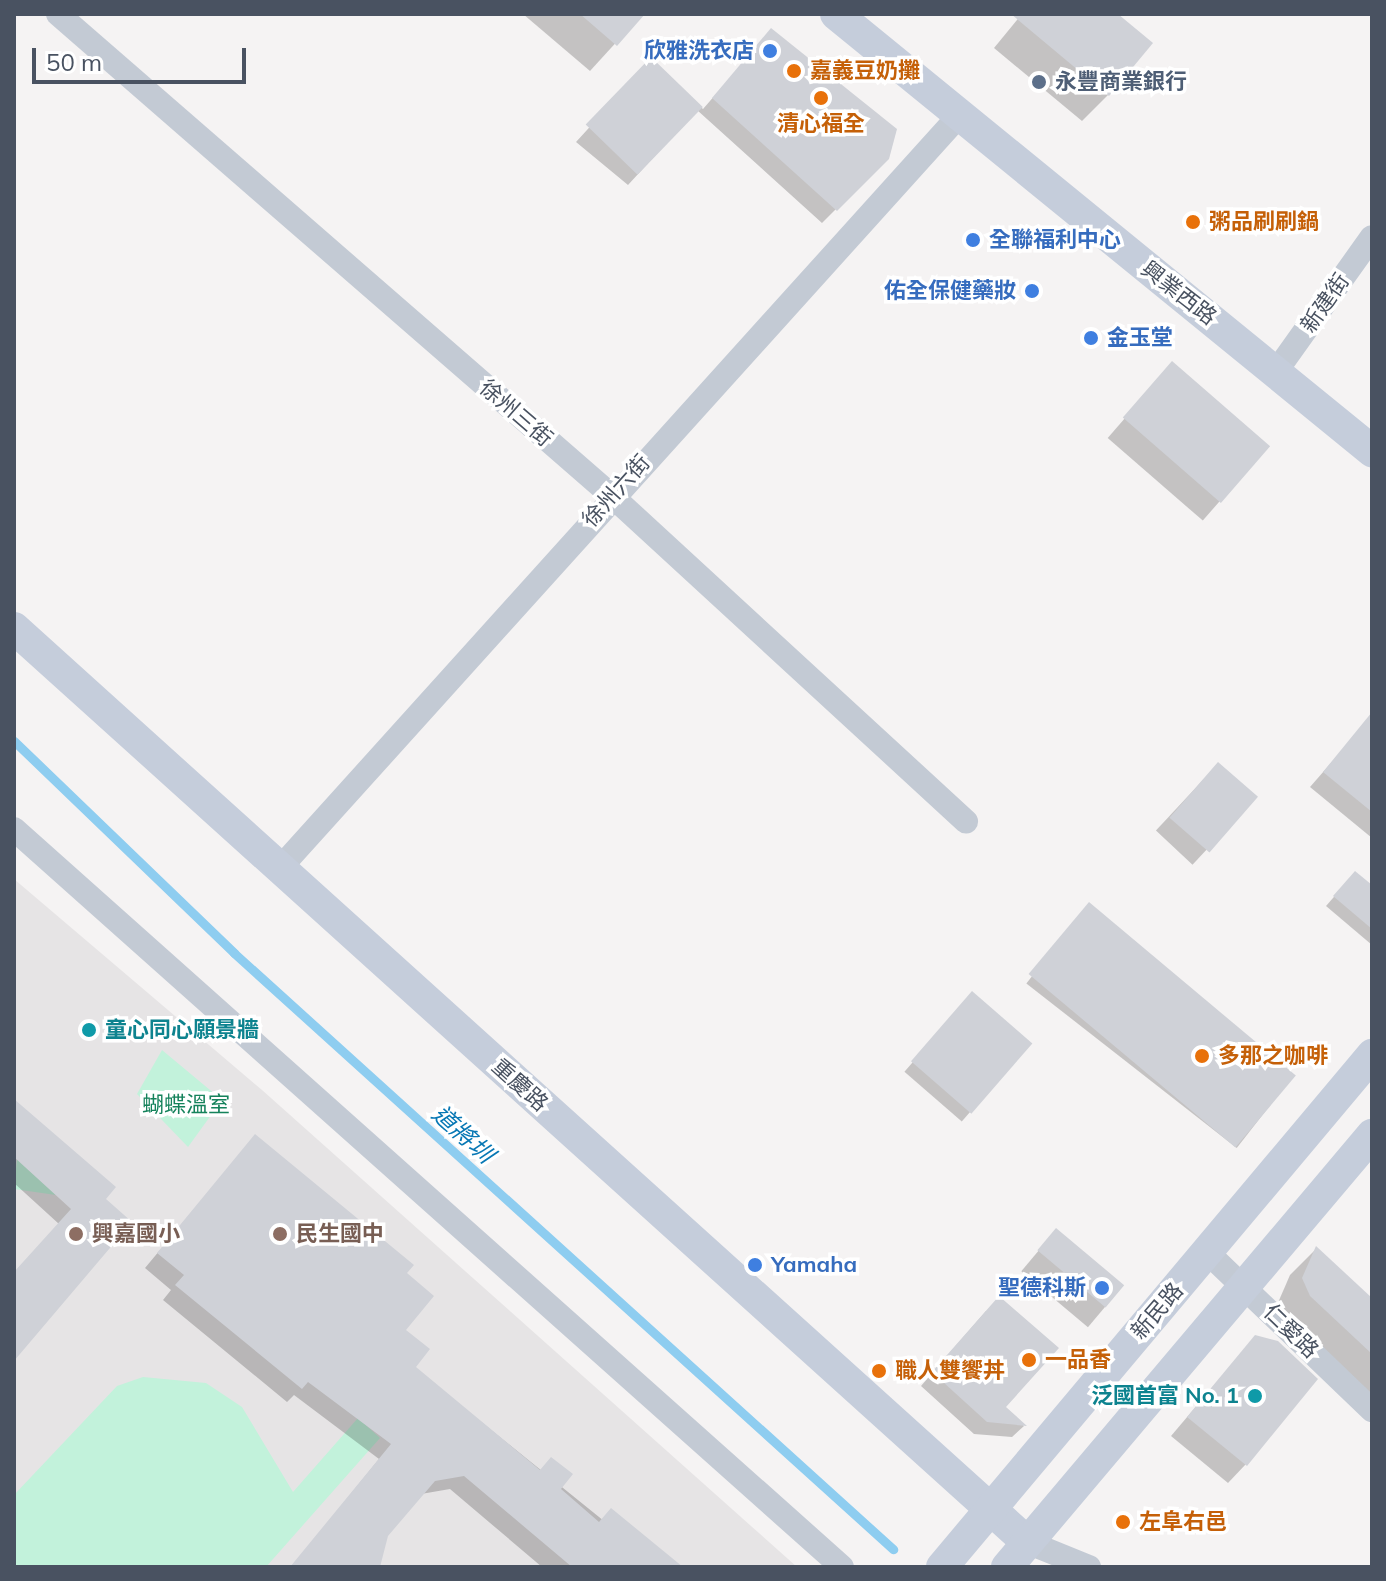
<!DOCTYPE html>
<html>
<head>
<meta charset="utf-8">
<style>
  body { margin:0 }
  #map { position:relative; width:1386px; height:1581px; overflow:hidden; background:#f5f3f3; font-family:Mulish,"Noto Sans TC",sans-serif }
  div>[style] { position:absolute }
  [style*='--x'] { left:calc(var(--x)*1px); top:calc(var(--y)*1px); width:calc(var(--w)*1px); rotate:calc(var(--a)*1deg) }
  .education>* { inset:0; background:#e6e4e5 }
  .green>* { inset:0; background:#c2f2db }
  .shadow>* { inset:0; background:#0003; transform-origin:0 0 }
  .stream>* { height:9px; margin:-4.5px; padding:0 4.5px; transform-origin:4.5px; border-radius:4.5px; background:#8ecdf0 }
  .building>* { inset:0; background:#cfd1d7; transform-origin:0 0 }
  .street>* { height:24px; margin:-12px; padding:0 12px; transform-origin:12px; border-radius:12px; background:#c3cad4 }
  .secondary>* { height:32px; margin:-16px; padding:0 16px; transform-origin:16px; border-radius:16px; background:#c5cddb }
  .dots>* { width:22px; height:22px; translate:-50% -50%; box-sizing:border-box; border:4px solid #fff; border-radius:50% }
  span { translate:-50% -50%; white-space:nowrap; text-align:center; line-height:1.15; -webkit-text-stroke:7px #fff; paint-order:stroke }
  .shop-label { font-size:22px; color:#366cbe; font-weight:700 }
  .right { translate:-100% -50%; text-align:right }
  .left { translate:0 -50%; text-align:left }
  .food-label { font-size:22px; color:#c56008; font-weight:700 }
  .service-label { font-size:22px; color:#4e5e75; font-weight:700 }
  .street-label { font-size:22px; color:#495261 }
  .culture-label { font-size:22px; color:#0d838f; font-weight:700 }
  .park-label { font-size:22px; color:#15825b }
  .education-label { font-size:22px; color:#785e54; font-weight:700 }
  .water-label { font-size:24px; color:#0878b5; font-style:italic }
  .frame { position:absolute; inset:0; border:16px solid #495261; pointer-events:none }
  .scale { position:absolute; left:32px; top:48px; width:214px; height:36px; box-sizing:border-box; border:4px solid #495261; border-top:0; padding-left:10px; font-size:24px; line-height:28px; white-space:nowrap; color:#495261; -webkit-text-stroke:6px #fff; paint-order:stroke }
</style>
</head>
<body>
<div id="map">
  <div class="education">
    <div style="clip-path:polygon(14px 879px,262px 1090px,797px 1567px,14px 1567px)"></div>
  </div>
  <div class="green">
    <div style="clip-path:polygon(162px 1050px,222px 1100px,188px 1147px,137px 1094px)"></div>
    <div style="clip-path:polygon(17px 1159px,56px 1195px,14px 1189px)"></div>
    <div style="clip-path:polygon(143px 1377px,206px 1383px,242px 1407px,293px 1492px,358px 1418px,380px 1438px,266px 1567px,14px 1567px,14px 1495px,117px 1386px)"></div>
  </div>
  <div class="shadow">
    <div style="clip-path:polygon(523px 14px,642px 14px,590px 71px)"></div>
    <div style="clip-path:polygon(1022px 14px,1115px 14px,1108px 95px,1082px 121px,994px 48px)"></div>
    <div style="clip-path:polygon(771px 31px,887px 158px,822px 223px,697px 110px,628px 185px,576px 142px,651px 60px,703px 109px)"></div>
    <div style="left:1172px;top:364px;width:126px;height:98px;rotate:41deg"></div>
    <div style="clip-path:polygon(1365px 724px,1372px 730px,1372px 838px,1310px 787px)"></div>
    <div style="left:1218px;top:764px;width:50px;height:91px;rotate:43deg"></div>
    <div style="clip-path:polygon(1347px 882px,1372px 888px,1372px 945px,1326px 906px)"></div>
    <div style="left:1083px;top:911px;width:267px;height:92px;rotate:38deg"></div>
    <div style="left:972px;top:994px;width:76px;height:103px;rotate:41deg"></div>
    <div style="clip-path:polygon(14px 1102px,103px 1200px,14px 1358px,14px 1273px,59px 1224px,14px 1183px)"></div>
    <div style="clip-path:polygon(255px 1136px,404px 1274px,403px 1330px,413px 1367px,661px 1567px,542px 1567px,450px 1489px,421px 1494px,386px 1535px,377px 1567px,292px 1567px,379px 1459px,294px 1395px,287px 1402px,163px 1300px,171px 1290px,145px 1268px)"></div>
    <div style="left:1056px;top:1230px;width:87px;height:54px;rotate:40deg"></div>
    <div style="clip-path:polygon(1316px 1249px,1372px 1301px,1372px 1402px,1277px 1305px,1290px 1275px)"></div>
    <div style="clip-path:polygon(986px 1311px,1003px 1407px,1024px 1426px,1012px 1437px,974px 1434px,921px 1386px)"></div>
    <div style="clip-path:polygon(1255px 1337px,1246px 1464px,1228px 1483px,1171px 1436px)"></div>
  </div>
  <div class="stream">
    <div style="--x:14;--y:741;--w:306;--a:43.9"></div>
    <div style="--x:234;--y:953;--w:889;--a:42.13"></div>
  </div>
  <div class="building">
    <div style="clip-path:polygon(580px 14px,645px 14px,617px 46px)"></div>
    <div style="clip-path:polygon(1011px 14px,1118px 14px,1153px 43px,1109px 96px)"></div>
    <div style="clip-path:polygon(771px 28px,897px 129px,889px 159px,837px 211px,712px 98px)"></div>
    <div style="left:651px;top:57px;width:72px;height:94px;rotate:44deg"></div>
    <div style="left:1172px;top:361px;width:130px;height:75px;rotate:41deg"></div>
    <div style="clip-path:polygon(1372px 712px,1372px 812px,1323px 772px)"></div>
    <div style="left:1218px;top:762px;width:53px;height:74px;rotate:41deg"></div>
    <div style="clip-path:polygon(1355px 871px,1372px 885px,1372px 929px,1333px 896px)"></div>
    <div style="left:1089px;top:902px;width:270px;height:94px;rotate:40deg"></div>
    <div style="left:972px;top:991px;width:80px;height:93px;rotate:41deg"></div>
    <div style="clip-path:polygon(14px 1099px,116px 1187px,106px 1199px,132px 1222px,14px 1361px,14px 1272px,71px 1209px,14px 1157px)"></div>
    <div style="clip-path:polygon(255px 1134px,414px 1265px,407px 1273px,434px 1296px,406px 1330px,430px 1349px,416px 1367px,540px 1470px,551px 1457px,573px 1474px,561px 1489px,599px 1522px,611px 1508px,683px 1567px,572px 1567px,464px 1476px,435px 1481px,388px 1536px,380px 1567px,290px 1567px,391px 1444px,308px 1382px,302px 1389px,175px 1285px,184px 1275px,157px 1253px)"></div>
    <div style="left:1056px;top:1228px;width:89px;height:29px;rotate:40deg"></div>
    <div style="clip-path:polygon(1316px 1246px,1372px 1298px,1372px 1354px,1310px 1296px,1302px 1278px)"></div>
    <div style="clip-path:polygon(999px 1296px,1059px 1348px,1006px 1407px,1027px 1426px,987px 1422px,932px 1372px)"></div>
    <div style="clip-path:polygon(1255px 1335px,1278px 1341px,1318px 1379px,1247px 1466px,1187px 1417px)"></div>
  </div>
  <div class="street">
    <div style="--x:58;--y:14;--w:734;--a:41.02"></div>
    <div style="--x:612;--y:496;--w:481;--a:42.6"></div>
    <div style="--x:1277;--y:370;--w:163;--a:-54.5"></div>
    <div style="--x:14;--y:829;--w:1109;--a:41.71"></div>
    <div style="--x:280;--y:868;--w:1010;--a:-47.93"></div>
    <div style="--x:1208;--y:1253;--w:227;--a:43.8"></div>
    <div style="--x:1027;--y:1542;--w:67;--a:22"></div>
  </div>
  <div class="secondary">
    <div style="--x:836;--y:14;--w:692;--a:39.19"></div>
    <div style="--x:14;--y:628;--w:1364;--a:42.06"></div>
    <div style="--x:942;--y:1567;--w:669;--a:-49.97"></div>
    <div style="--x:1007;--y:1567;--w:566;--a:-49.81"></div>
  </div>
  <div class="dots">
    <div style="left:770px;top:51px;background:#3f7fe0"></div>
    <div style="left:794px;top:71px;background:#e8710a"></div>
    <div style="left:1039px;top:82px;background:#5c6f8a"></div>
    <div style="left:821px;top:98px;background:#e8710a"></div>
    <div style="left:1193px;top:222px;background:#e8710a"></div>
    <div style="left:973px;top:240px;background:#3f7fe0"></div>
    <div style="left:1032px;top:291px;background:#3f7fe0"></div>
    <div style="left:1091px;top:338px;background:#3f7fe0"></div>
    <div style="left:89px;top:1030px;background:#0f9aa8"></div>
    <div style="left:1202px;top:1056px;background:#e8710a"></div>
    <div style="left:76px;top:1234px;background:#8d6e63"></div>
    <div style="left:280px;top:1234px;background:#8d6e63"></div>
    <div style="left:755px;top:1265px;background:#3f7fe0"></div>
    <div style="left:1102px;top:1288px;background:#3f7fe0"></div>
    <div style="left:1029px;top:1360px;background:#e8710a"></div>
    <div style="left:879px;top:1371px;background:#e8710a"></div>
    <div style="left:1255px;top:1396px;background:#0f9aa8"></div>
    <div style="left:1123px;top:1522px;background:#e8710a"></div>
  </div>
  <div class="shop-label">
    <span class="right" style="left:754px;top:51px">欣雅洗衣店</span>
    <span class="left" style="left:989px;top:240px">全聯福利中心</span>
    <span class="right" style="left:1016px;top:291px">佑全保健藥妝</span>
    <span class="left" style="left:1107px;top:338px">金玉堂</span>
    <span class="left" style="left:771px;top:1265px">Yamaha</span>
    <span class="right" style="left:1086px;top:1288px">聖德科斯</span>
  </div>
  <div class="food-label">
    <span class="left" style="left:810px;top:71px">嘉義豆奶攤</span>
    <span style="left:821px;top:124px">清心福全</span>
    <span class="left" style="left:1209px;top:222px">粥品刷刷鍋</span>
    <span class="left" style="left:1218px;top:1056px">多那之咖啡</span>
    <span class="left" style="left:1045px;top:1360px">一品香</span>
    <span class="left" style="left:895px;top:1371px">職人雙饗丼</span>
    <span class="left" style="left:1139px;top:1522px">左阜右邑</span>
  </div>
  <div class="service-label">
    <span class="left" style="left:1055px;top:82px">永豐商業銀行</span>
  </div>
  <div class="street-label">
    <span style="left:1179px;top:293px;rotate:38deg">興業西路</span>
    <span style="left:1325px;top:303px;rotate:-55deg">新建街</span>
    <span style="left:516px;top:413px;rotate:41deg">徐州三街</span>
    <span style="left:616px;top:491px;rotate:-48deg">徐州六街</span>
    <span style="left:520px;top:1085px;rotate:42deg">重慶路</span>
    <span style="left:1157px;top:1311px;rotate:-49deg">新民路</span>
    <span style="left:1291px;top:1331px;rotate:44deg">仁愛路</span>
  </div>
  <div class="culture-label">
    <span class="left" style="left:105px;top:1030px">童心同心願景牆</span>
    <span class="right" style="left:1239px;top:1396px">泛國首富 No. 1</span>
  </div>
  <div class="park-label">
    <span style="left:186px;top:1105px">蝴蝶溫室</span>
  </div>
  <div class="education-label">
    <span class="left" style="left:92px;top:1234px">興嘉國小</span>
    <span class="left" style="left:296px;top:1234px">民生國中</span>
  </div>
  <div class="water-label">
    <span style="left:463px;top:1134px;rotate:42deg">道將圳</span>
  </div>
  <div class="frame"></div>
  <div class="scale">50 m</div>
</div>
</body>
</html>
